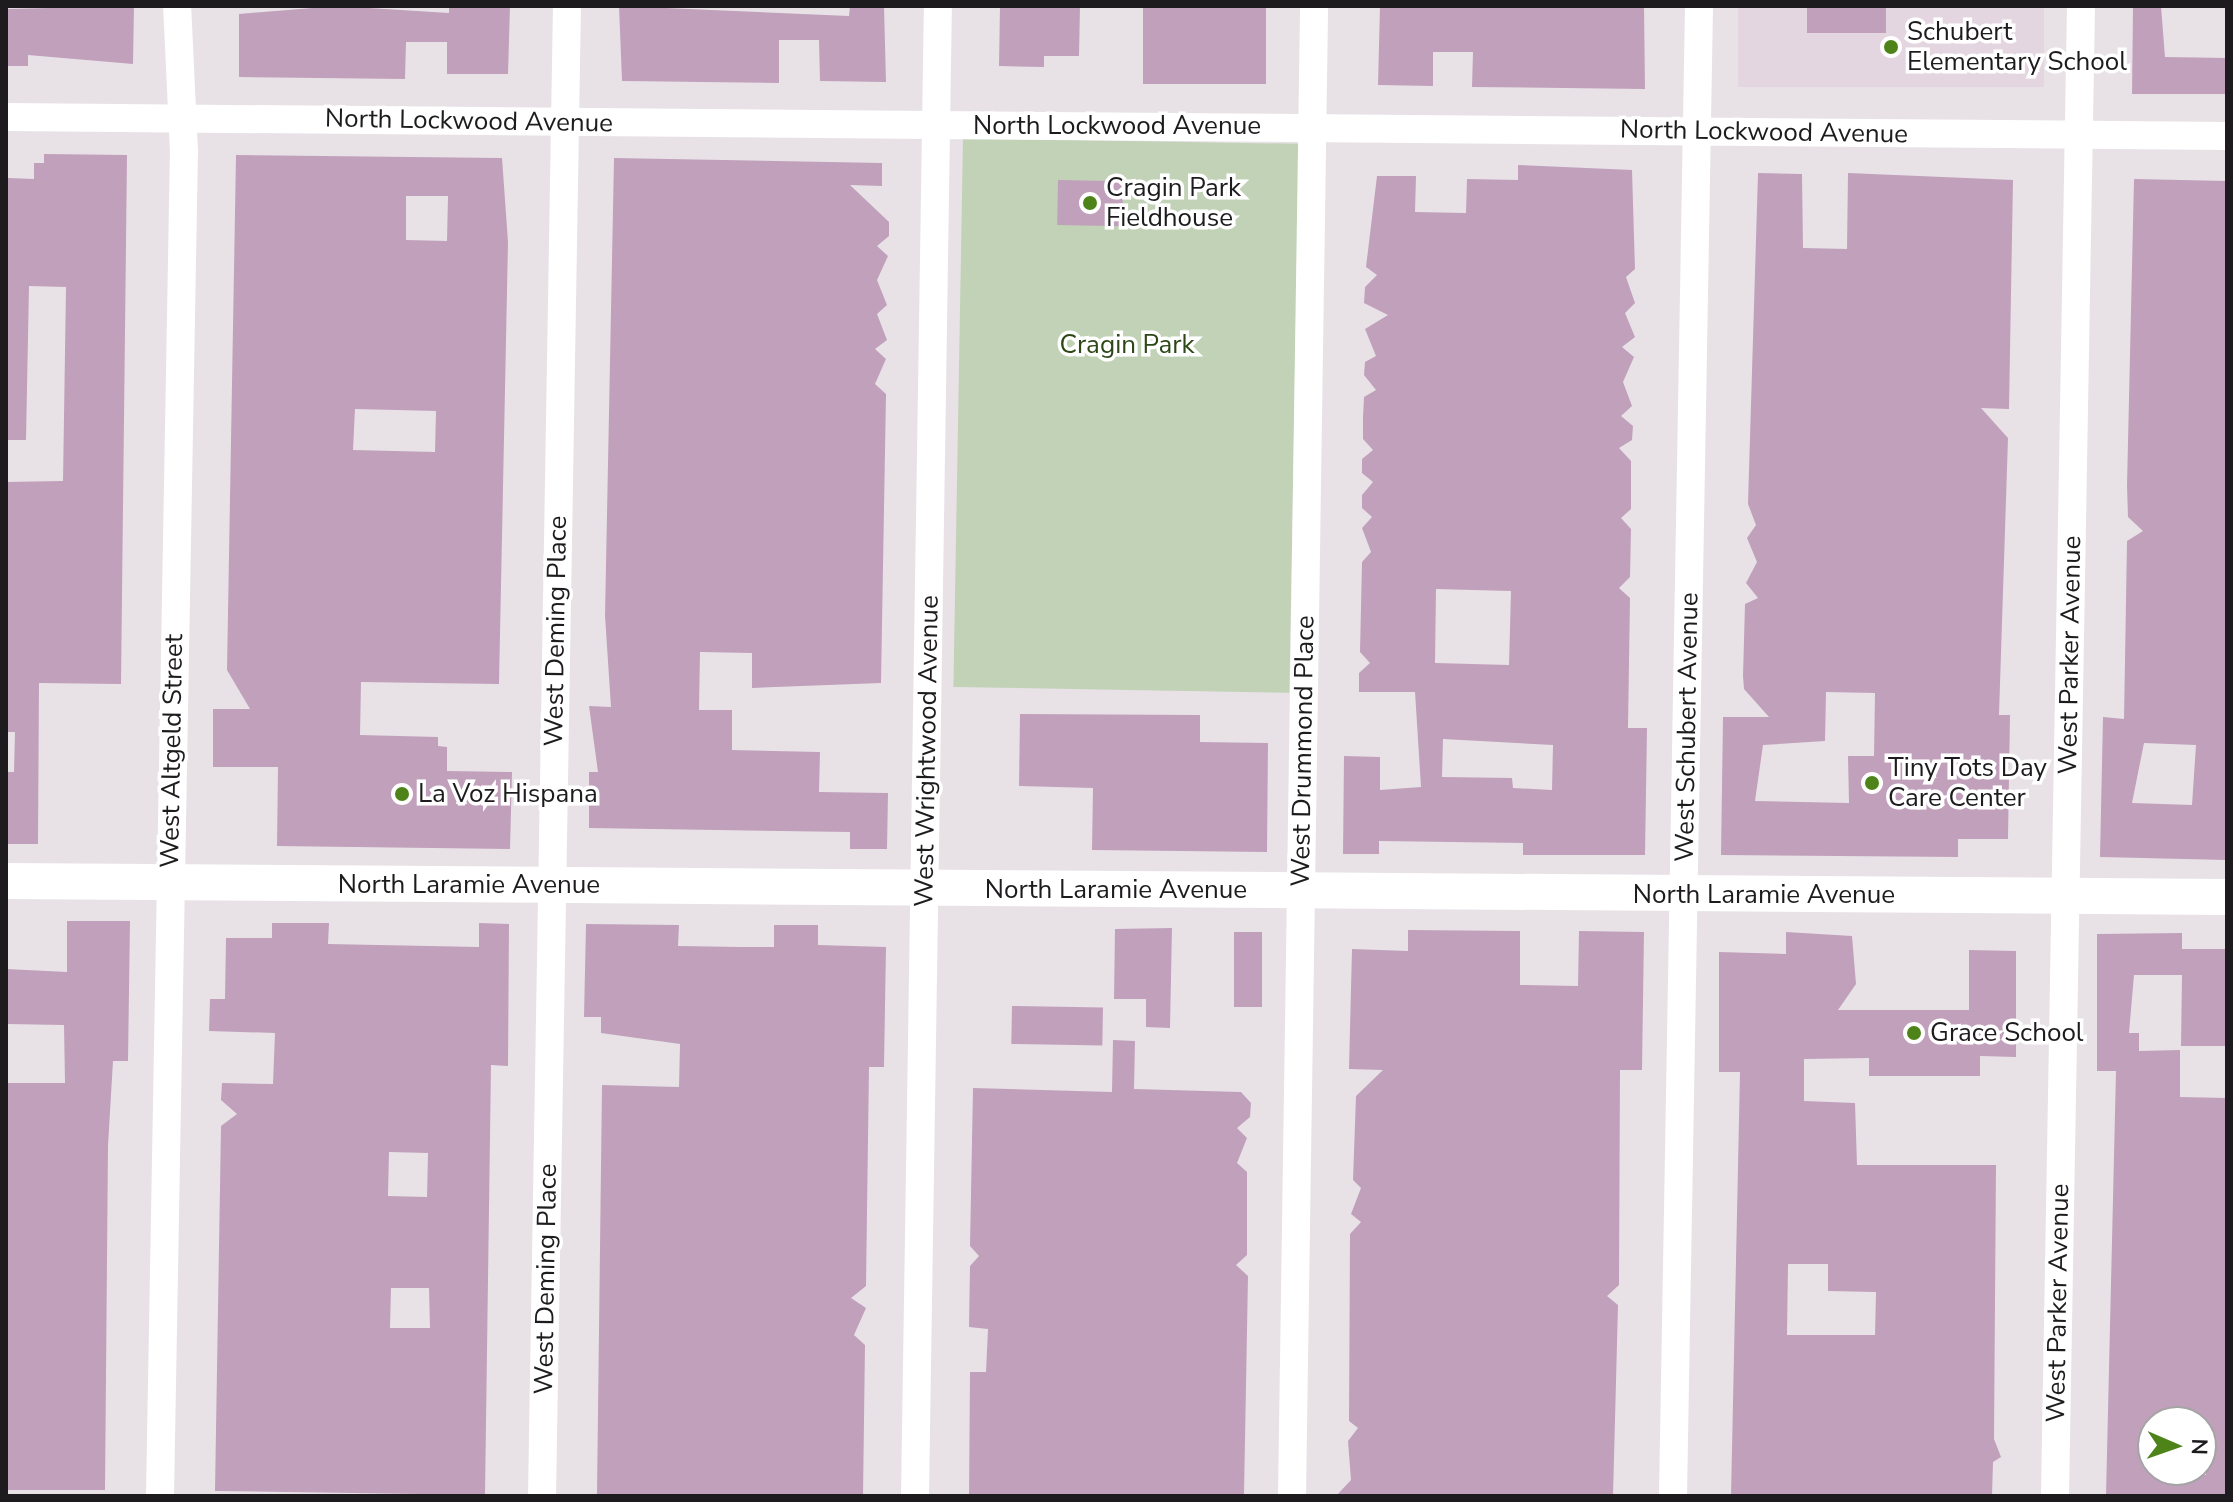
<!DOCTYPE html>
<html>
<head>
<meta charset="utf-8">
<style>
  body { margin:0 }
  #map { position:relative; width:2233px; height:1502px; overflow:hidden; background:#e8e2e7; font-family:"Nunito Sans",sans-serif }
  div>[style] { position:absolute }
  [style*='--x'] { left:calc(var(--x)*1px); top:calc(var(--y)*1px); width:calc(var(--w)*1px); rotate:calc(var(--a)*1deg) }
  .built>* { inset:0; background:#e3d6e0; transform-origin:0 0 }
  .green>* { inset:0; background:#c1d2b6; transform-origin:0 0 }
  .building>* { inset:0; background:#c1a0bb; transform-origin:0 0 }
  .minor>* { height:28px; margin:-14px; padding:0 14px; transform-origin:14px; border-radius:14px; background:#fff }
  .tertiary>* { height:36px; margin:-18px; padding:0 18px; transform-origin:18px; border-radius:18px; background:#fff }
  .dots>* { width:22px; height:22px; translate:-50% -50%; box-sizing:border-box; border:4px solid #fff; border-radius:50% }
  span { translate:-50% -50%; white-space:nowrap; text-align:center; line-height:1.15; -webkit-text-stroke:7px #fff; paint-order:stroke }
  .poi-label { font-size:26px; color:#1d1b1d }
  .left { translate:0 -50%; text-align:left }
  .street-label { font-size:26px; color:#1d1b1d }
  .park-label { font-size:26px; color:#2d4816 }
  .frame { position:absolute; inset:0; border:8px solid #1d1b1d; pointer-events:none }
  .north { position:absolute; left:2137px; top:1406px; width:80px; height:80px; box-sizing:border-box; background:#fff; border:2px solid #a5a4a5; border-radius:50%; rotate:92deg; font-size:22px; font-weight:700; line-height:32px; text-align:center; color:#1d1b1d }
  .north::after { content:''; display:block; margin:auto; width:28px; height:36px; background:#4e831a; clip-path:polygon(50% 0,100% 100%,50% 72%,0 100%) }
</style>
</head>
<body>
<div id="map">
  <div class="built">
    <div style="left:1738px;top:6px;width:306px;height:81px"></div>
  </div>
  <div class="green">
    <div style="left:963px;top:138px;width:336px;height:549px;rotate:1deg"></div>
  </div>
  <div class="building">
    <div style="clip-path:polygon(134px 6px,133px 64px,28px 55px,28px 66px,6px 66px,6px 9px)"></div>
    <div style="clip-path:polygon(337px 6px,449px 13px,449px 6px,510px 6px,508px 74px,447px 74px,447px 42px,406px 42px,405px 79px,239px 77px,239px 14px)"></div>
    <div style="clip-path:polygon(619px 6px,849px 16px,850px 6px,884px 6px,886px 82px,820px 81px,819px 40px,779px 40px,779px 83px,622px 81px)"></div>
    <div style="clip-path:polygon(1000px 6px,1080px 6px,1079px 56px,1044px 56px,1044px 67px,999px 66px)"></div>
    <div style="left:1143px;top:6px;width:123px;height:78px"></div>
    <div style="clip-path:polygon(1380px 6px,1644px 6px,1645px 89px,1472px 87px,1473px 52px,1433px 52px,1433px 86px,1378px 85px)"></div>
    <div style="left:1807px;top:6px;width:79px;height:27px"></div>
    <div style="clip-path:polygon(2133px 6px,2161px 6px,2165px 57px,2227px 58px,2227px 94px,2132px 94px)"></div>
    <div style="clip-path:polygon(44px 154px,127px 155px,121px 684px,39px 683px,38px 844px,6px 844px,6px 772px,14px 772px,15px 732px,6px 732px,6px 482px,63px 481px,66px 287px,29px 286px,26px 440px,6px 440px,8px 178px,34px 179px,34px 163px,44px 163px)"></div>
    <div style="clip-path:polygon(evenodd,236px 155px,502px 158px,508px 242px,499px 684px,361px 682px,360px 735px,438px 737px,438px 746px,447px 747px,447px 771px,512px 772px,510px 849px,277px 846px,278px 767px,213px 767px,213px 709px,250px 709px,227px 670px,236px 155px,406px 196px,448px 196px,447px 241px,406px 240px,406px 196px,236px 155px,355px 409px,436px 411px,435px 452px,353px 450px,355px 409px)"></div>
    <div style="clip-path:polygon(614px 158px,882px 163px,882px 186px,850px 185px,889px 222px,889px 236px,877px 246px,888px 256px,877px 280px,887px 305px,877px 314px,887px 340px,875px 349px,886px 359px,875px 384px,886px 394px,881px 683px,752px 688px,752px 653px,700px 652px,699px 710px,732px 710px,732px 750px,820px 752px,819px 792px,888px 793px,887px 849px,850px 849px,850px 832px,589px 828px,589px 772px,598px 772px,589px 706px,611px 707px,605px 616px)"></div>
    <div style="clip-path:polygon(evenodd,1518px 165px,1632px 170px,1635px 269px,1626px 277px,1635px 303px,1625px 313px,1635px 337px,1622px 347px,1634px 357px,1623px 382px,1632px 406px,1621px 416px,1633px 426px,1632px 440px,1619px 448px,1631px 461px,1631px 509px,1621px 518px,1631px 529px,1630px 577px,1619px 588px,1630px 598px,1628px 728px,1647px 728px,1645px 855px,1523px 855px,1523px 843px,1379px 841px,1379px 854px,1343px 854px,1344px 756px,1380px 757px,1380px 790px,1421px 787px,1415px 692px,1359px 692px,1359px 673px,1370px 663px,1360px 652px,1362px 562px,1371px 552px,1362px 528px,1372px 517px,1362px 508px,1362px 495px,1373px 482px,1362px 473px,1362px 459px,1373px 450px,1363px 439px,1363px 417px,1364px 397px,1376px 390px,1364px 375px,1365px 362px,1376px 356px,1365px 329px,1388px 315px,1364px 303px,1365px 287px,1377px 275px,1366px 267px,1377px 176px,1416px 176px,1415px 212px,1466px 213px,1467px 179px,1518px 180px,1518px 165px,1436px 589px,1511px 591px,1509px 665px,1435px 663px,1436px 589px,1518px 165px,1443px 739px,1553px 745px,1552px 790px,1513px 788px,1512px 778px,1442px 777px,1443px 739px)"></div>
    <div style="clip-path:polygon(evenodd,1758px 173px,1802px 174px,1803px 248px,1847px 249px,1848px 173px,2013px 180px,2009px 409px,1981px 408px,2008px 438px,1999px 715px,2010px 715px,2008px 839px,1958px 839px,1958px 857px,1721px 855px,1723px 717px,1769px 717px,1744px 689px,1743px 676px,1745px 604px,1758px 598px,1746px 583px,1757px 562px,1747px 538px,1756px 525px,1748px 504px,1758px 173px,1826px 692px,1875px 693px,1874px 756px,1848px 756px,1849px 803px,1755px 801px,1763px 745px,1825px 741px,1826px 692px)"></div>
    <div style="clip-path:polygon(evenodd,2134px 179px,2227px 181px,2227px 860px,2100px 857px,2103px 717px,2124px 719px,2127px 541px,2143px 531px,2128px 517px,2127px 486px,2134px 179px,2144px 743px,2196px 745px,2192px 805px,2132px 803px,2144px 743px)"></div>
    <div style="left:1058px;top:180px;width:65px;height:45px;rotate:1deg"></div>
    <div style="clip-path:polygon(1020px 714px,1200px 715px,1200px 742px,1268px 743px,1267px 852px,1092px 850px,1093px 788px,1019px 786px)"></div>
    <div style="clip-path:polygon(67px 921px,130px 921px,128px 1061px,113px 1061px,108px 1146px,105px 1490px,6px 1490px,6px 1083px,65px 1083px,64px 1025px,6px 1024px,6px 969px,67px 972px)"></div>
    <div style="clip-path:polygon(evenodd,272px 923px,329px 923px,328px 944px,479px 947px,479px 923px,509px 924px,508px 1066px,491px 1065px,485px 1495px,215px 1491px,221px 1126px,237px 1114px,221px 1100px,222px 1083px,273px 1084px,275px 1033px,209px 1031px,210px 999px,225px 999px,226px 938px,272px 938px,272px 923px,389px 1152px,428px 1153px,427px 1197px,388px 1196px,389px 1152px,272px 923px,391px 1288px,429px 1288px,430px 1328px,390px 1328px,391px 1288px)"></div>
    <div style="clip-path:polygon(586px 924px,679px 925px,678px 946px,740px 947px,774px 947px,774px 925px,818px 925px,818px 945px,886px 947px,884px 1067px,869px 1067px,866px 1286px,851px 1298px,866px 1308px,854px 1335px,865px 1345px,863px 1496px,597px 1494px,602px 1085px,679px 1087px,680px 1044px,601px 1033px,601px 1017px,584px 1017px)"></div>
    <div style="clip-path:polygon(1172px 928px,1170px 1028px,1146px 1027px,1146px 999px,1114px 999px,1115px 929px)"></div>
    <div style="clip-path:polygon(1408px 930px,1520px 931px,1520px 985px,1578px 986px,1579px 931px,1644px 932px,1642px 1070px,1620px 1070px,1619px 1285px,1607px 1296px,1618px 1305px,1613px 1496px,1336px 1496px,1351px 1480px,1348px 1441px,1358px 1428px,1349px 1421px,1350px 1234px,1361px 1222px,1351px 1214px,1361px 1188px,1353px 1180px,1356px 1096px,1383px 1070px,1349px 1069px,1352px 949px,1408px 951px)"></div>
    <div style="left:1234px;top:932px;width:28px;height:75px"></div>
    <div style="clip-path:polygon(evenodd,1786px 932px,1852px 936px,1856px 984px,1838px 1010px,1969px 1010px,1969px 950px,2016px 951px,2016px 1057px,1980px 1056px,1980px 1076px,1869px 1076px,1869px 1058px,1804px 1059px,1804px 1101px,1855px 1103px,1857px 1165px,1996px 1165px,1994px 1439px,2001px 1457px,1993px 1462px,1992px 1496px,1731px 1496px,1740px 1072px,1719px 1072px,1719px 952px,1786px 954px,1786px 932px,1788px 1264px,1828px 1264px,1828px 1291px,1876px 1292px,1875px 1335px,1787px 1335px,1788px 1264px)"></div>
    <div style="clip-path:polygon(evenodd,2182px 933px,2182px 949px,2227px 949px,2227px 1046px,2181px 1046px,2182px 975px,2134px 975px,2129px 1033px,2139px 1033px,2139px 1051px,2180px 1050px,2180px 1097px,2227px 1098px,2227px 1496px,2106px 1496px,2116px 1071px,2097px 1071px,2097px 934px,2182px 933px,2153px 1422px,2206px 1423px,2206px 1475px,2153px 1470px,2153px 1422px)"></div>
    <div style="left:1012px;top:1006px;width:91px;height:38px;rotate:1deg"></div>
    <div style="clip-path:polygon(1113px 1040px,1135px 1041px,1134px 1089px,1241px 1092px,1251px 1103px,1250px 1117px,1237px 1128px,1247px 1138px,1237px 1163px,1247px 1172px,1247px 1255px,1236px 1265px,1248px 1276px,1244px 1494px,969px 1496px,970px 1372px,986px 1372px,988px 1329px,969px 1327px,970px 1266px,979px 1256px,970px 1246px,973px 1088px,1112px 1092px)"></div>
  </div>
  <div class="minor">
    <div style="--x:6;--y:117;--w:2221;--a:0.49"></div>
    <div style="--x:160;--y:1496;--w:1344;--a:-88.98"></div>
    <div style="--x:184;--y:152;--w:146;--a:-92.7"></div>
    <div style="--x:542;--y:1496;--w:1490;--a:-89.04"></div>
    <div style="--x:915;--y:1496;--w:1490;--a:-89.12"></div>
    <div style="--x:1292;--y:1496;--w:1490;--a:-89.15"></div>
    <div style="--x:1673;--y:1496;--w:1490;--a:-89"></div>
    <div style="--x:2055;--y:1496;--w:1490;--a:-89"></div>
  </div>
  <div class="tertiary">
    <div style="--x:6;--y:881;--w:2221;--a:0.41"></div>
  </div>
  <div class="dots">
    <div style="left:1891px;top:47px;background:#4e831a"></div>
    <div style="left:1090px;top:203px;background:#4e831a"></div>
    <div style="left:1872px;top:783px;background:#4e831a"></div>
    <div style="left:402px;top:794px;background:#4e831a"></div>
    <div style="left:1914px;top:1033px;background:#4e831a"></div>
  </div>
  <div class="poi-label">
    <span class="left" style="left:1907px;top:47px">Schubert<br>Elementary School</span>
    <span class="left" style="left:1106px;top:203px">Cragin Park<br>Fieldhouse</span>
    <span class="left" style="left:1888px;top:783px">Tiny Tots Day<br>Care Center</span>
    <span class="left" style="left:418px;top:794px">La Voz Hispana</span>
    <span class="left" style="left:1930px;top:1033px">Grace School</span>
  </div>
  <div class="street-label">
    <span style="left:469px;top:121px;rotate:1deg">North Lockwood Avenue</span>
    <span style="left:1117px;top:126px">North Lockwood Avenue</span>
    <span style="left:1764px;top:132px;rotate:1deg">North Lockwood Avenue</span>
    <span style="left:556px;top:631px;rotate:-89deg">West Deming Place</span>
    <span style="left:2070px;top:655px;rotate:-89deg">West Parker Avenue</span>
    <span style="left:1687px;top:727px;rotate:-89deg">West Schubert Avenue</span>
    <span style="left:172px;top:751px;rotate:-89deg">West Altgeld Street</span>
    <span style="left:927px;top:751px;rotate:-89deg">West Wrightwood Avenue</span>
    <span style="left:1303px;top:751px;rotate:-89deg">West Drummond Place</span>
    <span style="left:469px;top:885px">North Laramie Avenue</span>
    <span style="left:1116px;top:890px">North Laramie Avenue</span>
    <span style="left:1764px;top:895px">North Laramie Avenue</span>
    <span style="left:546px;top:1279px;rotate:-89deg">West Deming Place</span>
    <span style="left:2058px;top:1303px;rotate:-89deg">West Parker Avenue</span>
  </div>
  <div class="park-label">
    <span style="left:1127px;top:345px">Cragin Park</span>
  </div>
  <div class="frame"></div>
  <div class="north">N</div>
</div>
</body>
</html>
